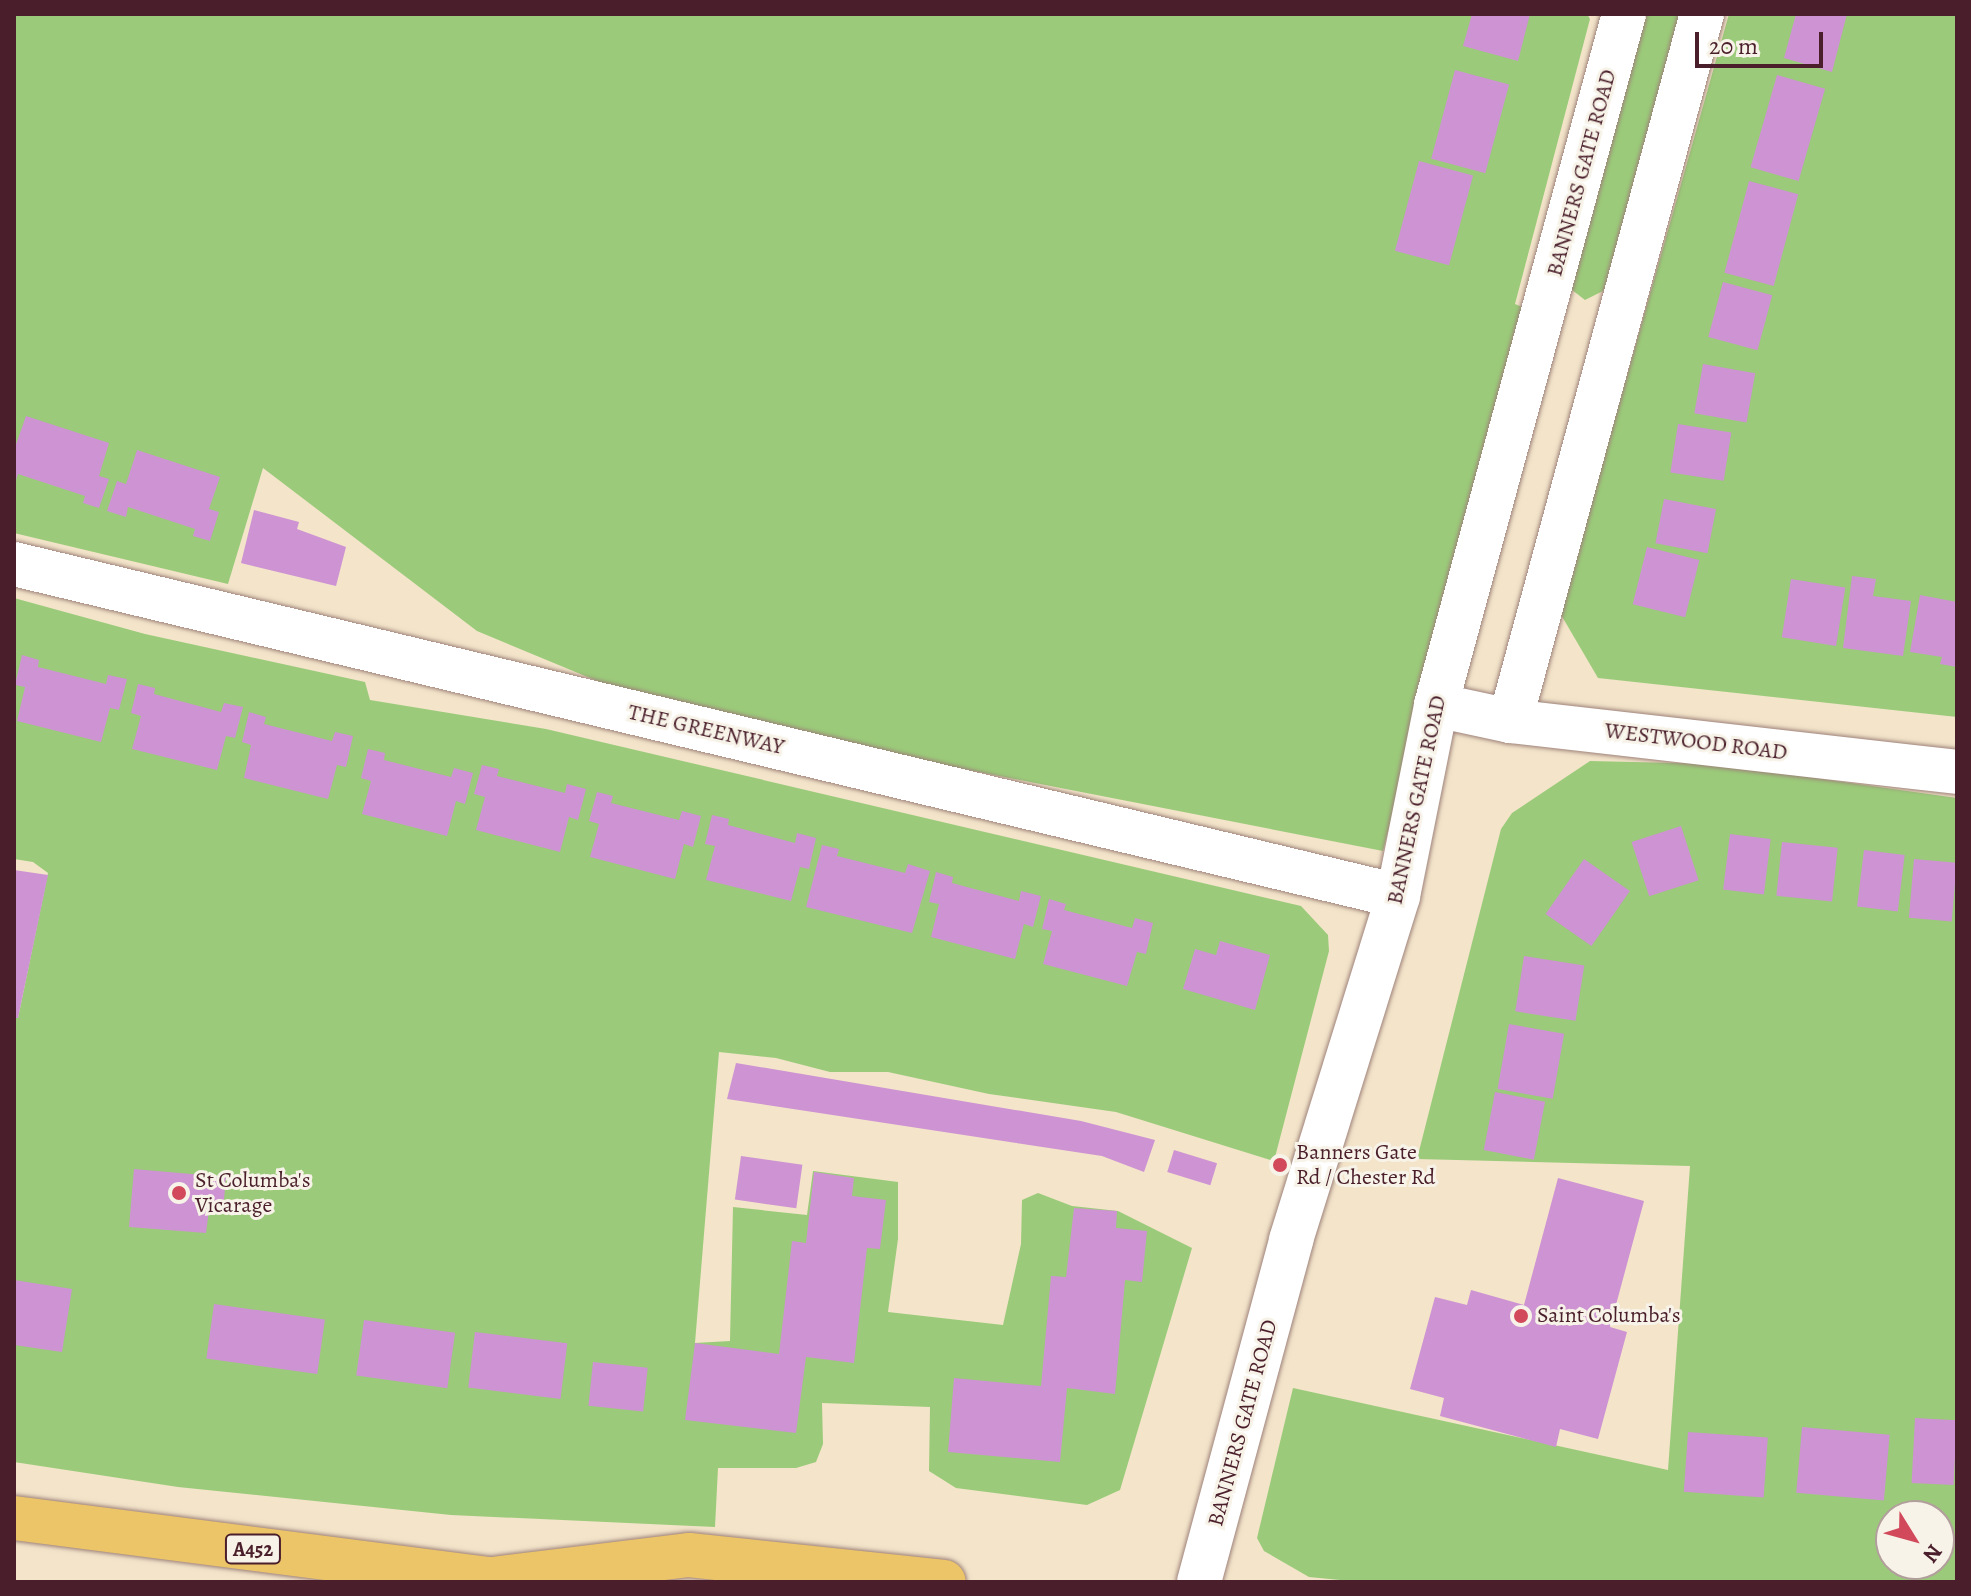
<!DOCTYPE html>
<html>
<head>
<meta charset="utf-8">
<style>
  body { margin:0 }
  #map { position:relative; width:1971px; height:1596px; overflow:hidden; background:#f3e4ca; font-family:Alegreya,serif }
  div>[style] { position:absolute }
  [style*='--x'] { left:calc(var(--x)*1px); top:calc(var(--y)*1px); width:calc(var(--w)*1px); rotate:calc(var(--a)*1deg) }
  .green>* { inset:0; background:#9bcb7a }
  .building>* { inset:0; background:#cd93d2; transform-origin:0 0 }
  .roads { filter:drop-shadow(0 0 2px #9e827a) drop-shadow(0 0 2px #9e827a) }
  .minor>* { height:44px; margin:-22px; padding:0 22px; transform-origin:22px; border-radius:22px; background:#fff }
  .highway>* { height:44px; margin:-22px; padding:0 22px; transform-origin:22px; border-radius:22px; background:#edc569 }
  .dots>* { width:22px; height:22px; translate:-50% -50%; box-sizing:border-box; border:4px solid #f7f3e8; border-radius:50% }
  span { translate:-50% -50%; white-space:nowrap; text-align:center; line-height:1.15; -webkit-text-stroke:6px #f7f3e8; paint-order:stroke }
  .shield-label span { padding:2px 6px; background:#f7f3e8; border:2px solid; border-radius:6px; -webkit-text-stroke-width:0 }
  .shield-label { font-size:20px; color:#4a1f2b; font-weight:700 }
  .street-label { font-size:22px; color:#4a1f2b }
  .poi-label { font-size:22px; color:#4a1f2b }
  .left { translate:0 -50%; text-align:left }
  .frame { position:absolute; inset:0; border:16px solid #4a1f2b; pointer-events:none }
  .north { position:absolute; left:1875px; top:1500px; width:80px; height:80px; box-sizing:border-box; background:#f7f3e8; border:2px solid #b29e9c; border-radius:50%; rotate:127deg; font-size:22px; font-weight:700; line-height:32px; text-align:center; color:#4a1f2b }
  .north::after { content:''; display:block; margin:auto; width:28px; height:36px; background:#d1495b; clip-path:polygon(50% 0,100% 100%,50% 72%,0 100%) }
  .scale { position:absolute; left:1695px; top:32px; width:128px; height:36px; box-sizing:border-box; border:4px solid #4a1f2b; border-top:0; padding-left:10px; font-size:24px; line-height:28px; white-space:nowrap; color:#4a1f2b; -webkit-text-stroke:6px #f7f3e8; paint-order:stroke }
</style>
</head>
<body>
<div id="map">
  <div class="green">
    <div style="clip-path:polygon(14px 14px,1587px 14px,1590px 19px,1515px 304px,1522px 307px,1383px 851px,672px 712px,477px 631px,263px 468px,228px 584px,14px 533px)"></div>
    <div style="clip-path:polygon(1643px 14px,1682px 14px,1607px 289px,1585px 300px,1567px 286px)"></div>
    <div style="clip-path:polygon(1729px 14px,1957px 14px,1957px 717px,1598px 678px,1560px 613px)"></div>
    <div style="clip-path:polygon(14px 598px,145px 634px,365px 682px,370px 700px,546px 729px,1301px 906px,1328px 935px,1329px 951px,1274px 1161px,1116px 1112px,989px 1094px,888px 1072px,830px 1072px,776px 1058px,719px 1052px,695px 1343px,730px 1341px,733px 1207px,807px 1215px,813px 1171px,898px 1182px,898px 1239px,888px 1312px,1003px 1325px,1021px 1244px,1022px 1200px,1038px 1193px,1072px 1206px,1118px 1211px,1192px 1248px,1120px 1490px,1087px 1505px,956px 1488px,929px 1471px,930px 1407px,822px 1403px,823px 1444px,816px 1462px,796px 1468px,718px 1468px,715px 1527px,451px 1515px,178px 1487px,14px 1462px,14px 1018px,18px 1018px,48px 873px,33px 862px,14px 859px)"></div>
    <div style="clip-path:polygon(evenodd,1590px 761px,1716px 764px,1957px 798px,1957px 1582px,1361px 1582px,1309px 1577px,1264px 1551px,1257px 1538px,1293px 1388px,1668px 1470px,1690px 1166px,1417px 1159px,1501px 829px,1512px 813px,1590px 761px,1891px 1516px,1939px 1516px,1939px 1564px,1891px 1564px,1891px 1516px)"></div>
  </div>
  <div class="building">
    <div style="clip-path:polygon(1472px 14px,1530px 14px,1518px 61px,1463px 46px)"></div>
    <div style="clip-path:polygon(1796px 14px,1847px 14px,1832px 72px,1784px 58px)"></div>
    <div style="left:1455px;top:70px;width:56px;height:92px;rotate:15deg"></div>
    <div style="left:1777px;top:75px;width:50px;height:96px;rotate:16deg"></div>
    <div style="left:1419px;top:161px;width:56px;height:93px;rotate:15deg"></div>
    <div style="left:1749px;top:181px;width:51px;height:95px;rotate:15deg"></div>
    <div style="left:1723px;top:282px;width:51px;height:57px;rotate:15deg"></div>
    <div style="left:1703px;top:364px;width:53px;height:50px;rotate:10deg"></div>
    <div style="clip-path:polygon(26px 416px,109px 443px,99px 476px,109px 479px,99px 508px,83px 503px,85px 496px,18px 474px,14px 486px,14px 450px)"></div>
    <div style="left:1678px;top:424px;width:54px;height:49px;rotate:9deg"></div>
    <div style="clip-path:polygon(137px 450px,220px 477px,209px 509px,219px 512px,210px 541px,193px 536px,195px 529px,128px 507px,126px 517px,107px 511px,117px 481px,126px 484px)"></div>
    <div style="left:1664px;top:499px;width:53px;height:45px;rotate:11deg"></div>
    <div style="clip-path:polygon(254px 510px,299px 522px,297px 529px,346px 547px,336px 586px,241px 563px)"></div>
    <div style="left:1647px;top:547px;width:54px;height:59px;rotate:14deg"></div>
    <div style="clip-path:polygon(1852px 576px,1876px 579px,1873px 596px,1911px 601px,1903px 656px,1843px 648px)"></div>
    <div style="left:1791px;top:579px;width:55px;height:59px;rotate:9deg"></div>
    <div style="clip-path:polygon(1920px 595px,1957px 602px,1957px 667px,1940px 664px,1942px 657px,1910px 652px)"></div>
    <div style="clip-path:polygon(22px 655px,39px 660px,38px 667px,106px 684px,108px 675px,127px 679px,119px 710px,110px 708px,101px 742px,17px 721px,25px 687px,15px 685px)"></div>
    <div style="clip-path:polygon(138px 684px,155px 688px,154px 694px,221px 712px,224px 703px,243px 707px,235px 738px,226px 736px,217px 770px,132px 749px,141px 716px,131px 713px)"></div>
    <div style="clip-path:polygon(249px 712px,266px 717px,264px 724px,332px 741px,335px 732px,353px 736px,346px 767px,337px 765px,328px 799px,244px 778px,251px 745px,242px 742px)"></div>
    <div style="clip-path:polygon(368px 749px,385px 753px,384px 760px,451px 777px,454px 768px,473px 773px,465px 804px,456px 801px,447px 836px,362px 814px,371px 781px,361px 778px)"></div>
    <div style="clip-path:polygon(482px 765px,499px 769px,497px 776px,565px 793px,567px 784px,586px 789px,578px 820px,569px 817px,560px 852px,476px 830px,485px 797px,474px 794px)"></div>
    <div style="clip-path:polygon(597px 792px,613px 796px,611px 803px,679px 820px,682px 811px,701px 816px,693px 847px,684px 844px,675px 879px,590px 857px,599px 824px,589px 821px)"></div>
    <div style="clip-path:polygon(712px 815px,729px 819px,728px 825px,795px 843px,797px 833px,816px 838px,809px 869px,800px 867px,791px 901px,706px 880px,715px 846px,705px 844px)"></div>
    <div style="left:1681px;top:826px;width:57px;height:52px;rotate:72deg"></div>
    <div style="left:1730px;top:834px;width:41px;height:56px;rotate:7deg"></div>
    <div style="left:1782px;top:842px;width:56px;height:54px;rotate:6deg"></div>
    <div style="clip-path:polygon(822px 845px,839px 849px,837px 856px,905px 873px,908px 864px,930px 871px,912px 933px,806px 907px)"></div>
    <div style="left:1864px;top:850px;width:41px;height:57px;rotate:7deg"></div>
    <div style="left:1584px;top:859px;width:56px;height:67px;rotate:35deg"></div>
    <div style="left:1914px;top:859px;width:43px;height:59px;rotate:5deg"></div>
    <div style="clip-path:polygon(14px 870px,48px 875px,18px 1018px,14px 1018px)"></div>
    <div style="clip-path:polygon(936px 872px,953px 877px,952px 883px,1019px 901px,1021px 891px,1041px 896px,1033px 927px,1024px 924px,1015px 959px,931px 937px,939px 904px,929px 902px)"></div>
    <div style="clip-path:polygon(1049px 899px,1066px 904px,1064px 910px,1132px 928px,1135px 918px,1153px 923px,1146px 954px,1137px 952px,1127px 986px,1043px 964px,1052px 931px,1042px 929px)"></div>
    <div style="clip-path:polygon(1220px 941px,1270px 955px,1255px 1010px,1183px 989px,1195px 949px,1216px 955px)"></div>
    <div style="left:1524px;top:956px;width:61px;height:56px;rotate:9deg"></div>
    <div style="left:1509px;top:1024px;width:56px;height:66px;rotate:10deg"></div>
    <div style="clip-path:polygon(736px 1063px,1081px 1121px,1155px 1140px,1144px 1172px,1102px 1156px,727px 1099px)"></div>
    <div style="left:1495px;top:1092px;width:51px;height:59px;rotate:11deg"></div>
    <div style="left:1174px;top:1150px;width:45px;height:23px;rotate:17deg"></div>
    <div style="left:741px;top:1156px;width:62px;height:44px;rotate:8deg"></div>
    <div style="clip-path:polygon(134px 1169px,226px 1177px,223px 1211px,209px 1210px,206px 1233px,129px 1227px)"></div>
    <div style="clip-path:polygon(814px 1172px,854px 1178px,852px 1196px,886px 1200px,880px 1249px,867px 1248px,854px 1363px,806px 1357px,796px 1433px,685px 1420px,695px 1343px,779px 1354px,792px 1241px,806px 1243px)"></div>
    <div style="clip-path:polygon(1558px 1178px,1644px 1201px,1610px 1327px,1627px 1332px,1598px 1439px,1560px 1429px,1556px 1447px,1440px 1416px,1444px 1398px,1410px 1389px,1435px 1297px,1467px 1305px,1471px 1290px,1524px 1305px)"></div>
    <div style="clip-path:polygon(1074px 1208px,1117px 1211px,1116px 1228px,1147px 1231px,1142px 1282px,1125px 1280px,1115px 1394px,1067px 1388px,1060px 1462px,948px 1452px,954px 1378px,1041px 1386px,1051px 1276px,1066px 1277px)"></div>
    <div style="clip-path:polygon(14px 1280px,72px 1289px,62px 1352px,14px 1345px)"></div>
    <div style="left:214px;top:1304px;width:112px;height:55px;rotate:8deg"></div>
    <div style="left:364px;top:1320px;width:92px;height:56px;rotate:8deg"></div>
    <div style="left:475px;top:1332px;width:93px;height:56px;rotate:7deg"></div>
    <div style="left:593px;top:1362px;width:55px;height:44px;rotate:6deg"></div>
    <div style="left:1915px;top:1418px;width:42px;height:65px;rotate:3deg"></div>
    <div style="left:1802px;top:1427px;width:88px;height:66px;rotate:5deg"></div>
    <div style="left:1688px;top:1432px;width:80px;height:60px;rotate:4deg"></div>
  </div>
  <div class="roads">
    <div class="minor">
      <div style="--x:14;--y:564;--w:1423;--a:13.49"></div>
      <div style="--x:1436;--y:705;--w:76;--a:12.2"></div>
      <div style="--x:1510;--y:721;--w:450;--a:6.5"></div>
      <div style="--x:1510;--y:721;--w:733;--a:-74.81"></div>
      <div style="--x:1199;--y:1582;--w:354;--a:-74.9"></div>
      <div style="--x:1291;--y:1240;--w:360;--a:-72.7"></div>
      <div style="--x:1398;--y:896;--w:195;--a:-78.7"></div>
      <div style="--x:1436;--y:705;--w:716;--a:-74.78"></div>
    </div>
    <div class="highway">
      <div style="--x:14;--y:1518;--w:502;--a:7.32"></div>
      <div style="--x:493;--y:1579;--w:197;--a:-7"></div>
      <div style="--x:689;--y:1555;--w:256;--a:6"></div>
    </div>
  </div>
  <div class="dots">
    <div style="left:1280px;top:1165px;background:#d1495b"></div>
    <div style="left:179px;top:1193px;background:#d1495b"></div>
    <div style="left:1521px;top:1316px;background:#d1495b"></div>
  </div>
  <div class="shield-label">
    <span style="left:253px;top:1549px">A452</span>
  </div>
  <div class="street-label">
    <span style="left:1582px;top:173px;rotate:-75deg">BANNERS GATE ROAD</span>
    <span style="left:706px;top:730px;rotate:13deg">THE GREENWAY</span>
    <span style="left:1696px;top:742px;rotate:7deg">WESTWOOD ROAD</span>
    <span style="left:1417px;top:800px;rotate:-78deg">BANNERS GATE ROAD</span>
    <span style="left:1243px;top:1423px;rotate:-75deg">BANNERS GATE ROAD</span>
  </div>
  <div class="poi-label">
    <span class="left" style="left:1296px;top:1165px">Banners Gate<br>Rd / Chester Rd</span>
    <span class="left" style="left:195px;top:1193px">St Columba's<br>Vicarage</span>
    <span class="left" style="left:1537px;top:1316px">Saint Columba's</span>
  </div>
  <div class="frame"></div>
  <div class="north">N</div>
  <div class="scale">20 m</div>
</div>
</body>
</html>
